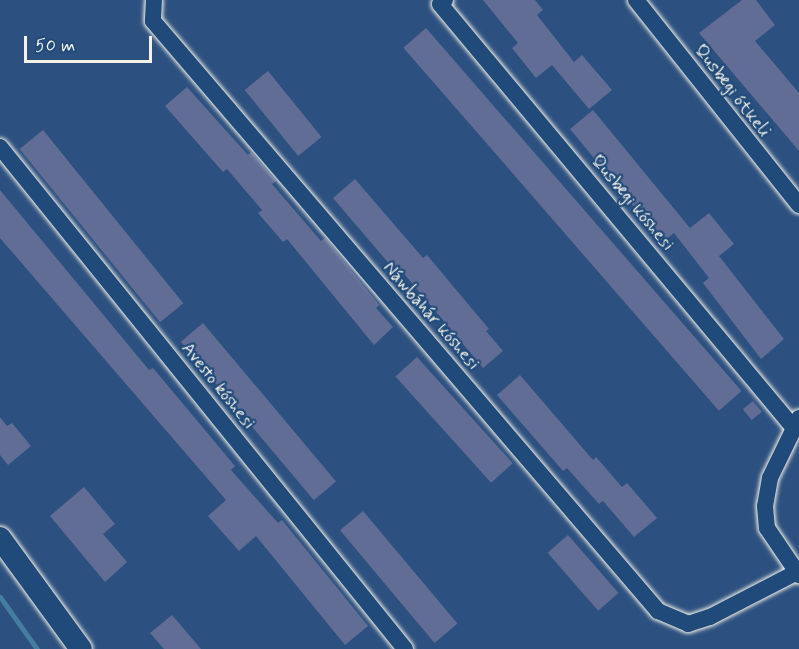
<!DOCTYPE html>
<html>
<head>
<meta charset="utf-8">
<style>
  body { margin:0 }
  #map { position:relative; width:799px; height:649px; overflow:hidden; background:#2c507f; font-family:Mynerve,sans-serif }
  div>[style] { position:absolute }
  [style*='--x'] { left:calc(var(--x)*1px); top:calc(var(--y)*1px); width:calc(var(--w)*1px); rotate:calc(var(--a)*1deg) }
  .stream>* { height:5px; margin:-2.5px; padding:0 2.5px; transform-origin:2.5px; border-radius:2.5px; background:#457da0 }
  .building>* { inset:0; background:#626d96; transform-origin:0 0 }
  .roads { filter:drop-shadow(0 0 2px #f4f1e8) drop-shadow(0 0 2px #f4f1e8) }
  .street>* { height:16px; margin:-8px; padding:0 8px; transform-origin:8px; border-radius:8px; background:#1f4a7a }
  .secondary>* { height:22px; margin:-11px; padding:0 11px; transform-origin:11px; border-radius:11px; background:#1f4a7a }
  span { translate:-50% -50%; white-space:nowrap; text-align:center; line-height:1.15; -webkit-text-stroke:4.5px #1f4a7a; paint-order:stroke }
  .street-label { font-size:18px; color:#f4f1e8 }
  .scale { position:absolute; left:24px; top:36px; width:128px; height:27px; box-sizing:border-box; border:3px solid #f4f1e8; border-top:0; padding-left:8px; font-size:18px; line-height:21px; white-space:nowrap; color:#f4f1e8; -webkit-text-stroke:4px #1f4a7a; paint-order:stroke }
</style>
</head>
<body>
<div id="map">
  <div class="stream">
    <div style="--x:0;--y:597;--w:64;--a:54.6"></div>
  </div>
  <div class="building">
    <div style="clip-path:polygon(483px 0,535px 0,543px 10px,537px 15px,574px 62px,582px 55px,612px 90px,589px 109px,552px 65px,536px 78px,512px 48px,518px 43px)"></div>
    <div style="clip-path:polygon(742px 0,756px 0,775px 25px,755px 41px,799px 93px,799px 151px,699px 33px)"></div>
    <div style="left:426px;top:28px;width:481px;height:30px;rotate:49deg"></div>
    <div style="left:268px;top:71px;width:85px;height:30px;rotate:51deg"></div>
    <div style="clip-path:polygon(187px 87px,248px 155px,251px 152px,276px 181px,272px 184px,321px 241px,325px 238px,379px 305px,376px 308px,393px 327px,374px 345px,287px 239px,283px 242px,258px 213px,262px 210px,227px 169px,223px 172px,165px 106px)"></div>
    <div style="clip-path:polygon(593px 110px,690px 228px,709px 213px,734px 244px,719px 256px,784px 339px,761px 359px,703px 283px,709px 278px,674px 233px,663px 242px,570px 129px)"></div>
    <div style="left:43px;top:130px;width:223px;height:30px;rotate:51deg"></div>
    <div style="clip-path:polygon(355px 179px,423px 258px,427px 255px,489px 329px,486px 331px,503px 351px,483px 368px,401px 270px,397px 273px,333px 198px)"></div>
    <div style="clip-path:polygon(0 190px,149px 370px,153px 368px,235px 466px,231px 470px,278px 523px,282px 520px,368px 626px,345px 645px,256px 536px,239px 551px,208px 516px,226px 500px,0 238px)"></div>
    <div style="left:203px;top:323px;width:207px;height:29px;rotate:50deg"></div>
    <div style="left:417px;top:357px;width:143px;height:29px;rotate:48deg"></div>
    <div style="clip-path:polygon(520px 375px,593px 460px,596px 457px,622px 487px,627px 483px,657px 518px,634px 537px,603px 501px,599px 504px,567px 468px,563px 471px,497px 395px)"></div>
    <div style="left:753px;top:401px;width:14px;height:13px;rotate:51deg"></div>
    <div style="clip-path:polygon(0 417px,7px 426px,12px 423px,31px 446px,8px 465px,0 455px)"></div>
    <div style="clip-path:polygon(84px 487px,115px 524px,103px 534px,127px 562px,105px 582px,50px 516px)"></div>
    <div style="left:363px;top:511px;width:147px;height:30px;rotate:50deg"></div>
    <div style="left:568px;top:535px;width:77px;height:27px;rotate:49deg"></div>
    <div style="clip-path:polygon(172px 615px,201px 649px,164px 649px,150px 633px)"></div>
  </div>
  <div class="roads">
    <div class="street">
      <div style="--x:154;--y:0;--w:21;--a:93"></div>
      <div style="--x:153;--y:21;--w:777;--a:49.44"></div>
      <div style="--x:658;--y:611;--w:33;--a:23"></div>
      <div style="--x:688;--y:624;--w:23;--a:-18"></div>
      <div style="--x:710;--y:617;--w:100;--a:-27.3"></div>
      <div style="--x:445;--y:0;--w:6;--a:141"></div>
      <div style="--x:440;--y:4;--w:551;--a:50.15"></div>
      <div style="--x:636;--y:0;--w:262;--a:51.5"></div>
      <div style="--x:0;--y:147;--w:645;--a:51.1"></div>
      <div style="--x:799;--y:418;--w:67;--a:115.8"></div>
      <div style="--x:770;--y:478;--w:28;--a:100"></div>
      <div style="--x:765;--y:506;--w:22;--a:85"></div>
      <div style="--x:767;--y:528;--w:57;--a:55.8"></div>
    </div>
    <div class="secondary">
      <div style="--x:0;--y:538;--w:137;--a:53.9"></div>
    </div>
  </div>
  <div class="street-label">
    <span style="left:732px;top:91px;rotate:52deg">Qusbegi ótkeli</span>
    <span style="left:632px;top:203px;rotate:50deg">Qusbegi kóshesi</span>
    <span style="left:431px;top:316px;rotate:49deg">Náwbáhár kóshesi</span>
    <span style="left:218px;top:386px;rotate:51deg">Avesto kóshesi</span>
  </div>
  <div class="scale">50 m</div>
</div>
</body>
</html>
